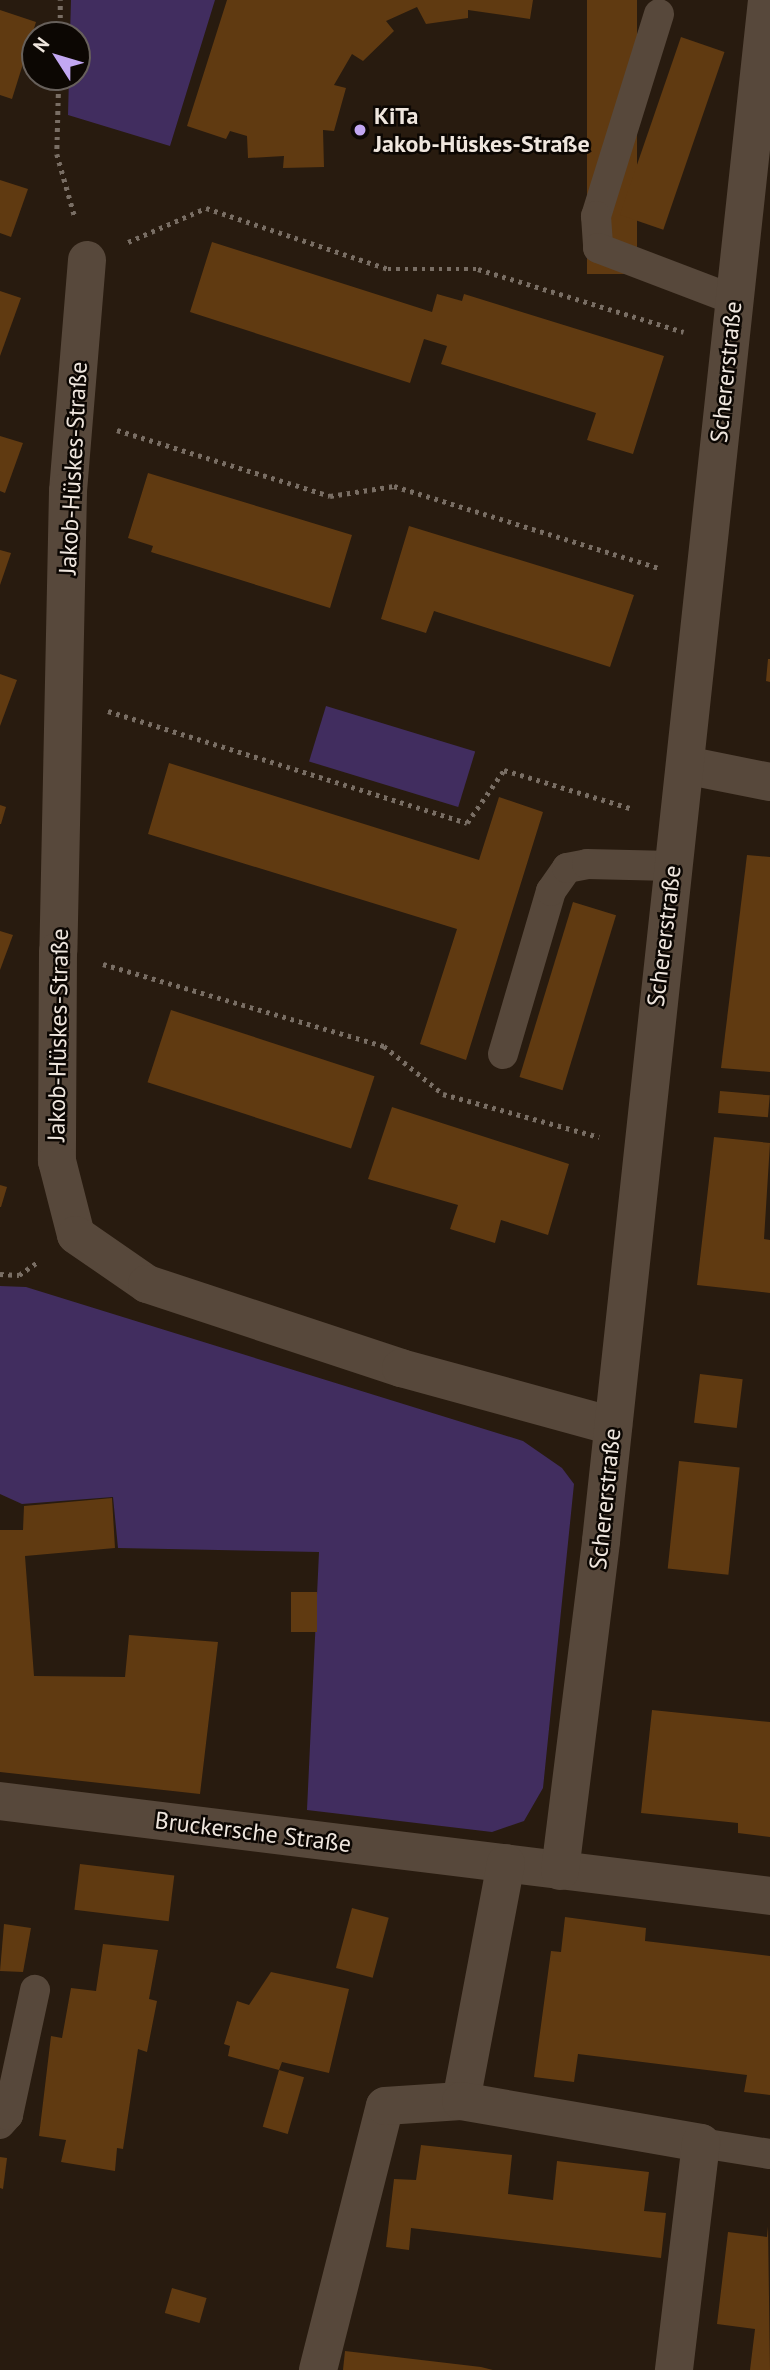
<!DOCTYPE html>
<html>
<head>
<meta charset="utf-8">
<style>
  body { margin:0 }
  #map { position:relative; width:770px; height:2370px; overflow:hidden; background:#281b0f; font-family:"PT Sans",sans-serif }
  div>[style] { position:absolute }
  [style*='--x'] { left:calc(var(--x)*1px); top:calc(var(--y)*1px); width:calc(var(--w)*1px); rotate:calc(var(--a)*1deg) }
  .green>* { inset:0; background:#412d5f; transform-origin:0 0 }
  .building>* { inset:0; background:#603a11; transform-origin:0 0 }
  .path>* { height:4.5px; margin-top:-2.25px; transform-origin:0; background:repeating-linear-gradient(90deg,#796e64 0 3.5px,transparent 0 8.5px) }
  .lane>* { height:30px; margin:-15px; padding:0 15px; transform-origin:15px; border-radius:15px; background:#57483b }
  .street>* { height:38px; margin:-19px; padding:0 19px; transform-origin:19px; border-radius:19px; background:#57483b }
  .dots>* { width:19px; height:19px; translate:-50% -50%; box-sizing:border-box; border:4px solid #0c0703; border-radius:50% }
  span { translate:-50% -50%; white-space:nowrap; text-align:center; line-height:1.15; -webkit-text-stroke:5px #0c0703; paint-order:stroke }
  .poi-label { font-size:24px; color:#efe6de; font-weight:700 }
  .left { translate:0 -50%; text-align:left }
  .street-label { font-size:24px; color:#efe6de }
  .north { position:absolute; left:21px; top:21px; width:70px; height:70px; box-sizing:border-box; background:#0c0703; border:2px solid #67605b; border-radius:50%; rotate:307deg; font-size:19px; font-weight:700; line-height:28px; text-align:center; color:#efe6de }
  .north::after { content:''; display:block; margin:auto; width:24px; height:32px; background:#c2a7f2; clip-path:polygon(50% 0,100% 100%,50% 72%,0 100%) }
</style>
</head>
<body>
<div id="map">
  <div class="green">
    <div style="clip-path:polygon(71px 0,215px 0,170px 146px,68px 115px,69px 77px,77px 77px,77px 35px,70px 35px)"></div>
    <div style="left:326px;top:706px;width:156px;height:58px;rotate:17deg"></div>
    <div style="clip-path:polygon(0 1286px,26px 1287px,523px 1441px,562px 1468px,574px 1484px,543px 1788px,524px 1821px,492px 1832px,307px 1810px,319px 1552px,118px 1548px,113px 1497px,22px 1504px,0 1494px)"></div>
  </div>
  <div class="building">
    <div style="clip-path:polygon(227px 0,533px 0,530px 19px,468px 10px,468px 18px,426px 24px,417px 7px,386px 21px,394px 31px,363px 61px,352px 54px,334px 85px,346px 88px,334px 131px,323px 130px,324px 167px,283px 168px,284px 156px,248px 158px,247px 136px,230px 131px,226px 139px,187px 126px)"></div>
    <div style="left:587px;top:0;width:50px;height:274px"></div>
    <div style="clip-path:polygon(0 10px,36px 22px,12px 99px,0 95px)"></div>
    <div style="left:681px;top:37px;width:46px;height:188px;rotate:19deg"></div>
    <div style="clip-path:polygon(0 180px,28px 189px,11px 237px,0 233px)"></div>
    <div style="clip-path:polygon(212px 242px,432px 312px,437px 294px,462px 301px,464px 294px,664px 356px,633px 454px,587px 440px,596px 413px,441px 364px,447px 346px,424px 339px,410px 383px,190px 312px)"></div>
    <div style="clip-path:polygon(0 291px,21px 298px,0 356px)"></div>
    <div style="clip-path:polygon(0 436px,23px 443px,5px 493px,0 491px)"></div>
    <div style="clip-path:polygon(148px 473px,352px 535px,330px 608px,151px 552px,153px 546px,128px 538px)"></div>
    <div style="clip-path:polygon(409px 526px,634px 595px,610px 667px,434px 611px,426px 633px,381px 619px)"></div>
    <div style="clip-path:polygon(0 550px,11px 553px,0 585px)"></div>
    <div style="clip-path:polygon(768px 659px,770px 659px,770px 682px,766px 681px)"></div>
    <div style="clip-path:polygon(0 674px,17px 680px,0 726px)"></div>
    <div style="clip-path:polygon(169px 763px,479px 860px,499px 797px,543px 812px,466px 1060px,420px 1044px,457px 929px,148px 834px)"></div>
    <div style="clip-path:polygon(0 805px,6px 807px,1px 824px,0 824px)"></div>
    <div style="clip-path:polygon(747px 855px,770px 857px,770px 1072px,721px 1068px)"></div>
    <div style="left:573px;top:902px;width:45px;height:183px;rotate:17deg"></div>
    <div style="clip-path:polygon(0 931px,13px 935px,0 970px)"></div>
    <div style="left:171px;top:1010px;width:214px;height:76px;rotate:18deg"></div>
    <div style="left:720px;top:1091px;width:50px;height:22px;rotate:5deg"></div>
    <div style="clip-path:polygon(392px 1107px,569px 1164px,548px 1235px,501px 1220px,495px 1243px,450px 1229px,458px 1205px,368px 1179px)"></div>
    <div style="clip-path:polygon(714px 1137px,770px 1143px,764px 1239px,770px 1240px,770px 1293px,697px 1285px)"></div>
    <div style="clip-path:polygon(0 1185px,7px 1187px,1px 1207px,0 1207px)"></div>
    <div style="left:700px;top:1374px;width:43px;height:49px;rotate:7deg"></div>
    <div style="left:679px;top:1461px;width:61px;height:108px;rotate:6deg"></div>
    <div style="clip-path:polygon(112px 1498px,115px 1548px,25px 1556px,34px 1676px,125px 1677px,129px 1635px,218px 1642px,200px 1794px,0 1772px,0 1530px,23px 1530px,24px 1506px)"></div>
    <div style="left:291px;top:1592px;width:26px;height:40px"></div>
    <div style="clip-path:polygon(652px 1710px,770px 1722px,770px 1837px,738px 1833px,738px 1823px,641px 1813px)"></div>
    <div style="left:80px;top:1864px;width:95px;height:46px;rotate:7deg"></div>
    <div style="left:352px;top:1908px;width:38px;height:62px;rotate:15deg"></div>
    <div style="clip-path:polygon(565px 1917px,646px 1928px,645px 1941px,770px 1956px,770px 2095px,744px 2092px,747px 2075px,578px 2054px,574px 2082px,534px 2077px,551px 1951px,561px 1952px)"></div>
    <div style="clip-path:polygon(4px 1924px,31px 1928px,23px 1972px,0 1971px)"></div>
    <div style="clip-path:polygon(103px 1944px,158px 1950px,149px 1999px,157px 2001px,147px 2052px,138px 2049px,123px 2149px,117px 2148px,115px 2171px,61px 2162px,66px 2140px,39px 2136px,51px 2036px,62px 2038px,71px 1988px,96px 1991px)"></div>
    <div style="clip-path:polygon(271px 1972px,349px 1989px,329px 2073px,282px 2062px,279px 2070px,228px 2056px,230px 2046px,224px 2044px,237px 2001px,249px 2005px)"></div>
    <div style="left:279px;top:2070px;width:26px;height:59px;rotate:16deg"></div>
    <div style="clip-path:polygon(421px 2145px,512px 2155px,508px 2194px,553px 2200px,557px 2161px,649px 2172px,644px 2211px,666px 2213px,661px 2258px,411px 2228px,409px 2250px,386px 2247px,394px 2179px,416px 2180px)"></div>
    <div style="clip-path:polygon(0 2157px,7px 2158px,3px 2189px,0 2188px)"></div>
    <div style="clip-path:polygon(768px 2226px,770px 2370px,750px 2370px,755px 2329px,717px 2324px,728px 2232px,767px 2237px)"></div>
    <div style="left:172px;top:2288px;width:36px;height:26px;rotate:16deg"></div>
    <div style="clip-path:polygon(345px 2351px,481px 2367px,493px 2370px,343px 2370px)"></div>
  </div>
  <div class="path">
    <div style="--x:60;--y:35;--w:35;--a:-90"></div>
    <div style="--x:59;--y:77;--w:77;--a:91.5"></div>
    <div style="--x:57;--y:154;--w:66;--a:74.1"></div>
    <div style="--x:128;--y:242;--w:85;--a:-23.6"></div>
    <div style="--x:206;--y:208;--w:192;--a:18.5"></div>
    <div style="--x:388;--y:269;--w:90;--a:0"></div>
    <div style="--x:478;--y:269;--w:215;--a:17"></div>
    <div style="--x:117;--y:430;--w:223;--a:17.2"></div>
    <div style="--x:330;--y:496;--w:65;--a:-8.9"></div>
    <div style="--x:394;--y:486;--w:277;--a:17.2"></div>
    <div style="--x:108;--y:711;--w:376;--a:17.3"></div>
    <div style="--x:467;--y:823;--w:65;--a:-55.1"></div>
    <div style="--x:504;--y:770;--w:135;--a:16.8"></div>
    <div style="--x:103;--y:964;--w:293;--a:16.3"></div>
    <div style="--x:384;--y:1046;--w:76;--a:39.1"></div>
    <div style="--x:443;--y:1094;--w:162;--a:15.4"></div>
    <div style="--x:0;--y:1274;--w:19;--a:3"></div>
    <div style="--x:19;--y:1275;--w:24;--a:-35"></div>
  </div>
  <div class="lane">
    <div style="--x:659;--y:14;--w:212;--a:107.3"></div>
    <div style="--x:596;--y:216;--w:32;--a:86"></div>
    <div style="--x:598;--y:248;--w:146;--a:20.9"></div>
    <div style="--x:503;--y:1054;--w:170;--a:-73.6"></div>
    <div style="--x:551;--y:891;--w:28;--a:-55"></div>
    <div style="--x:567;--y:868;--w:20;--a:-11"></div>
    <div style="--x:587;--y:864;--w:85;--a:1.3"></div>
    <div style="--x:0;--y:2124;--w:12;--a:-48"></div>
    <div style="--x:8;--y:2115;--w:128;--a:-77.8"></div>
    <div style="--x:701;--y:2143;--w:70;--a:9.1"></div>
  </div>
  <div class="street">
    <div style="--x:87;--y:260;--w:232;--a:94.7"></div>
    <div style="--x:68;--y:491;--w:460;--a:91.2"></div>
    <div style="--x:58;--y:951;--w:210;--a:90.3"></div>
    <div style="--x:57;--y:1161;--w:76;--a:75.6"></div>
    <div style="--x:76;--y:1235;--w:86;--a:34.6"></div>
    <div style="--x:147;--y:1284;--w:268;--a:18.3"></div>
    <div style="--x:401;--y:1368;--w:220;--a:15.3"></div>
    <div style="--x:685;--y:765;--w:87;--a:11.3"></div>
    <div style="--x:0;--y:1801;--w:776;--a:7.03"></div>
    <div style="--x:560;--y:1871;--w:333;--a:-82.9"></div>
    <div style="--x:601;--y:1541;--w:1550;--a:-83.85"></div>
    <div style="--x:461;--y:2101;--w:242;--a:-79.3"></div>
    <div style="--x:318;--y:2370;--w:272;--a:-75.8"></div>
    <div style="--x:385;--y:2106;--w:76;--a:-3.8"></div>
    <div style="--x:461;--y:2101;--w:244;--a:9.9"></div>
    <div style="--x:701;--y:2143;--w:229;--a:96.8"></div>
  </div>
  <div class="dots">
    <div style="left:360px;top:130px;background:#c2a7f2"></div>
  </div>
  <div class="poi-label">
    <span class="left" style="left:374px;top:130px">KiTa<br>Jakob-Hüskes-Straße</span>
  </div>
  <div class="street-label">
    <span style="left:726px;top:372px;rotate:-84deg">Schererstraße</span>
    <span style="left:73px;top:468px;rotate:-87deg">Jakob-Hüskes-Straße</span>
    <span style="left:664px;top:936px;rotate:-83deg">Schererstraße</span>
    <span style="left:58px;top:1035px;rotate:-89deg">Jakob-Hüskes-Straße</span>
    <span style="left:605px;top:1499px;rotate:-84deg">Schererstraße</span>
    <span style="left:253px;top:1832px;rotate:7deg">Bruckersche Straße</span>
  </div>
  <div class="north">N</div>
</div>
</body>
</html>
